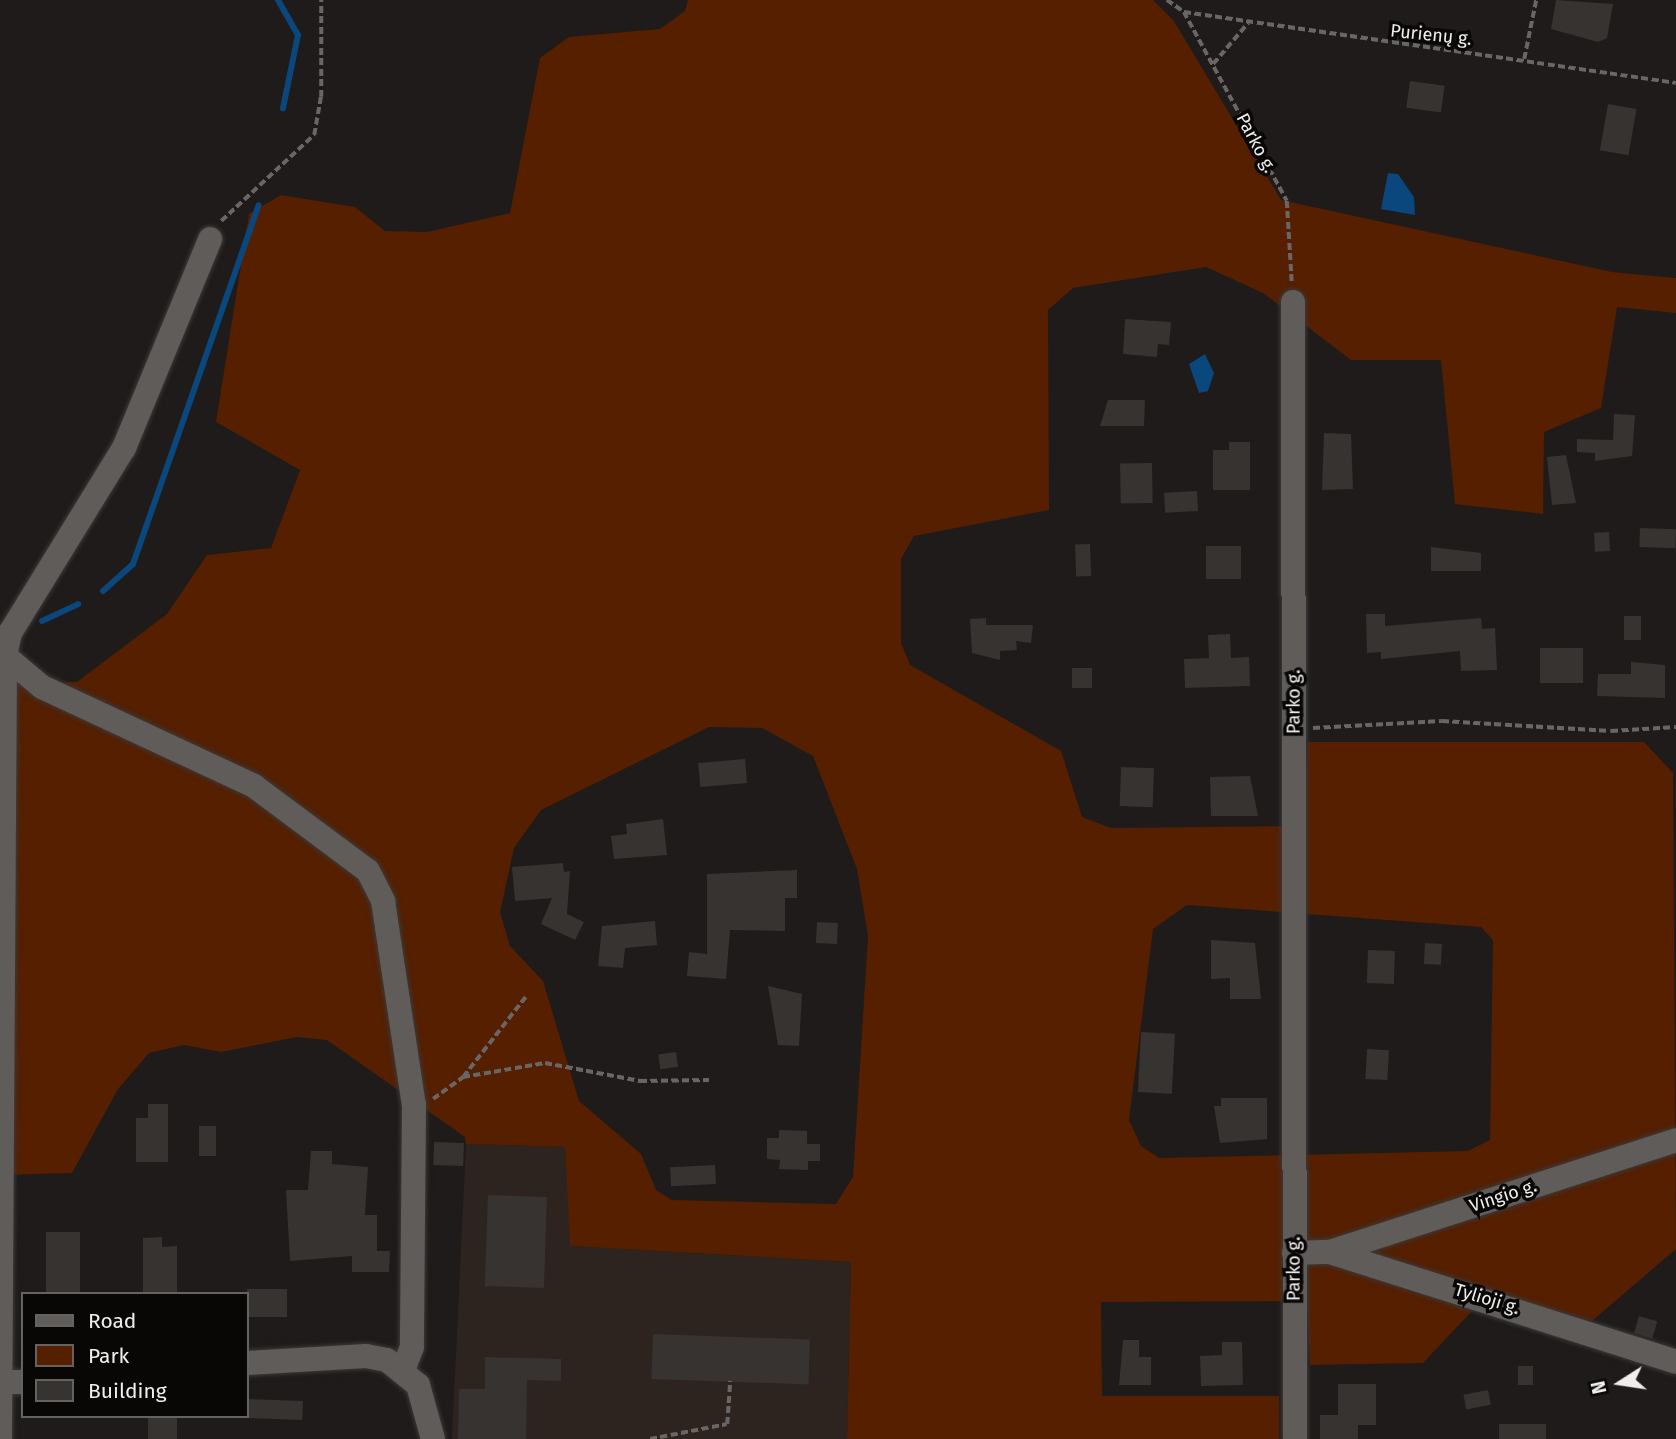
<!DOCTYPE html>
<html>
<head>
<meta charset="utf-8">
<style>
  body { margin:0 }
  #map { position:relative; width:1676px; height:1439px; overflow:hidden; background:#1e1b1a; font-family:"Fira Sans",sans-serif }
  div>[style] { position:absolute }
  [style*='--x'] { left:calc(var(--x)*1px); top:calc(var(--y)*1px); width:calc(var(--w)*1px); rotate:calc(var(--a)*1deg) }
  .built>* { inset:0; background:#2d2420 }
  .green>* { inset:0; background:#551f00 }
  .water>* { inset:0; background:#09477d }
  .stream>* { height:6px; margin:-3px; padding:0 3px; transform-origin:3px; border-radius:3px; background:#09477d }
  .building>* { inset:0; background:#363331; transform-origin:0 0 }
  .path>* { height:3.5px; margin-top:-1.75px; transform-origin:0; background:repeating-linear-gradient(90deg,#696665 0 7px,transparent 0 10.5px) }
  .roads { filter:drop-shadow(0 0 2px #3b3938) drop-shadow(0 0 2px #3b3938) }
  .minor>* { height:24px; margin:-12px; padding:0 12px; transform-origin:12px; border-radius:12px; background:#5f5c5a }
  span { translate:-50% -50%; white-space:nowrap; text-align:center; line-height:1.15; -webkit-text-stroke:7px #080706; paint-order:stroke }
  .street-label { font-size:18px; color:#f0eeed }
  .legend { position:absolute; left:21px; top:1292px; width:228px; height:126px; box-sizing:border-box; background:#080706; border:2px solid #656362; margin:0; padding:9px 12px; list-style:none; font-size:21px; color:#f0eeed }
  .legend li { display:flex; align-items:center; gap:14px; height:35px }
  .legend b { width:35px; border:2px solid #656362 }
  .north { position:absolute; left:1585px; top:1348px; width:70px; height:70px; -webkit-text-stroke:5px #080706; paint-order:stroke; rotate:258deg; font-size:19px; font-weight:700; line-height:28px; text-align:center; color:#f0eeed }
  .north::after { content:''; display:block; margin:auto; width:24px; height:32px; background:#f0eeed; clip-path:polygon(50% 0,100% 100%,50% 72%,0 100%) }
</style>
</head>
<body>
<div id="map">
  <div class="built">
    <div style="clip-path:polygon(466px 1144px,565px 1147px,571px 1246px,851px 1262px,847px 1439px,452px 1439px)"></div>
  </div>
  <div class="green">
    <div style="clip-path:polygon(evenodd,688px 0,1153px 0,1174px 21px,1281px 200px,1612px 272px,1676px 278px,1676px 313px,1617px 307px,1601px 408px,1544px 432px,1543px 514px,1455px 504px,1441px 360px,1351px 360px,1263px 293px,1206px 267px,1073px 288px,1048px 310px,1049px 510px,914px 536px,901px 559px,901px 643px,910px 665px,1061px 751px,1082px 817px,1111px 828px,1303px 826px,1308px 742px,1644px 742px,1673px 773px,1676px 1249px,1592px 1321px,1489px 1293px,1423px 1363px,1310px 1365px,1307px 1301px,1101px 1302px,1102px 1396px,1279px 1396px,1279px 1439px,847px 1439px,851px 1262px,570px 1246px,565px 1147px,466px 1144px,465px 1137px,327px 1040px,297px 1037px,221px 1052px,184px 1045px,149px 1053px,118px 1089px,72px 1173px,0 1175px,0 683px,77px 682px,167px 614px,207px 555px,271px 548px,300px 470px,216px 422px,249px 214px,281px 195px,355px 207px,385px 231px,427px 232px,510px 213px,540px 58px,569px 37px,660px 29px,685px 11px,688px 0,709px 727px,762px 728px,813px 756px,857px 869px,868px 936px,853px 1177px,836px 1204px,672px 1200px,656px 1190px,641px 1154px,579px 1101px,543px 981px,510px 946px,500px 912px,514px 848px,541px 810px,709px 727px,688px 0,1187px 905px,1481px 927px,1493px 940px,1490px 1140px,1468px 1151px,1159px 1158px,1141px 1146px,1129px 1120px,1153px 929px,1187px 905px)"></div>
  </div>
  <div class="water">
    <div style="clip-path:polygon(1388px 173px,1398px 174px,1414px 197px,1415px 215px,1381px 209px)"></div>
    <div style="clip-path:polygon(1205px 354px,1214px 373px,1208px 391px,1199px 393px,1189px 364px)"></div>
  </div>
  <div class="stream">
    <div style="--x:278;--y:0;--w:40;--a:60.3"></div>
    <div style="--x:298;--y:35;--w:75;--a:101.6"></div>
    <div style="--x:103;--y:591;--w:40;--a:-42"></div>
    <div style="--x:133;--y:564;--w:380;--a:-70.7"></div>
    <div style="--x:42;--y:621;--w:40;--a:-25"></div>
  </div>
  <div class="building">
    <div style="clip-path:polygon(1556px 0,1613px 4px,1607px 38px,1598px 42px,1551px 29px)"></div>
    <div style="left:1410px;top:81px;width:35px;height:27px;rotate:8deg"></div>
    <div style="left:1608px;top:104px;width:29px;height:47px;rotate:10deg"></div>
    <div style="clip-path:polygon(1125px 319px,1171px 322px,1169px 345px,1158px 344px,1157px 357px,1123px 354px)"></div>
    <div style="clip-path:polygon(1108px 400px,1145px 400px,1144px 426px,1100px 426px)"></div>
    <div style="clip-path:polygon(1614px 414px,1635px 415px,1632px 456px,1595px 461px,1595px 453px,1577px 452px,1577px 439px,1613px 440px)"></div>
    <div style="clip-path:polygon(1324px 433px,1351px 434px,1353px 489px,1322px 490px)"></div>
    <div style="clip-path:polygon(1229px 442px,1250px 442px,1250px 490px,1213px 490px,1213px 450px,1229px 450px)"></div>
    <div style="clip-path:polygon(1566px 455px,1576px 503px,1552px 505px,1547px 457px)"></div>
    <div style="left:1152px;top:463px;width:40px;height:32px;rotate:89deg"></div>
    <div style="left:1197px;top:491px;width:20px;height:33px;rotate:87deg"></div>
    <div style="left:1640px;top:528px;width:36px;height:19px;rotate:2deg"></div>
    <div style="left:1609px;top:532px;width:19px;height:15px;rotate:87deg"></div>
    <div style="left:1090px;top:544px;width:32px;height:15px;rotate:88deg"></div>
    <div style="left:1206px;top:546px;width:35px;height:33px"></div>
    <div style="clip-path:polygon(1431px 547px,1481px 553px,1481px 571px,1431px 571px)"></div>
    <div style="clip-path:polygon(1366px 614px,1385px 614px,1385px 626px,1481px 618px,1482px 629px,1495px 628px,1497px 670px,1461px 671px,1460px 651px,1381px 659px,1381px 652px,1367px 653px)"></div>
    <div style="left:1624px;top:616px;width:17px;height:24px"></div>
    <div style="clip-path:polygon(986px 618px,986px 625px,1033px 625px,1031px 643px,1016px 641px,1017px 650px,1000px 651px,1000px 660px,972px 653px,970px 619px)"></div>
    <div style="clip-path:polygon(1230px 634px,1231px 658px,1249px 657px,1250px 686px,1185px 688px,1184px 659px,1209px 658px,1208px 635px)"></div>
    <div style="left:1540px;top:648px;width:43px;height:35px"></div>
    <div style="clip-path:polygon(1631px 662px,1665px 665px,1665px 698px,1597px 696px,1598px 674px,1631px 674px)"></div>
    <div style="left:1072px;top:668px;width:20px;height:20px"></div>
    <div style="left:745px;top:759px;width:24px;height:47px;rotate:85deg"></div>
    <div style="left:1121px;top:767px;width:33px;height:39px;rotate:2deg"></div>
    <div style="clip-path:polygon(1250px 776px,1258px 816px,1211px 816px,1210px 777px)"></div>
    <div style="clip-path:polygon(663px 819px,667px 855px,614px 859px,611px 836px,627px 834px,626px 824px)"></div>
    <div style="clip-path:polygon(563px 863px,564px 872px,570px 871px,567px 914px,584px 922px,575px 940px,541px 924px,552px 898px,515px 901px,512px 867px)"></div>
    <div style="clip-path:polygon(797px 870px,797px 898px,785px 898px,785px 931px,730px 930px,726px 979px,687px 976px,689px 952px,707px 954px,707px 874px)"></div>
    <div style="clip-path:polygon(655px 921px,657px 945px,625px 948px,623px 968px,598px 966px,602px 926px)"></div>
    <div style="left:817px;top:922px;width:21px;height:21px;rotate:3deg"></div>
    <div style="clip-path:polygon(1211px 940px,1255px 943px,1261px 999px,1230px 999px,1230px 978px,1211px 979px)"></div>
    <div style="left:1425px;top:943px;width:17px;height:21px;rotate:3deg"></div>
    <div style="left:1368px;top:950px;width:27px;height:33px;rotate:2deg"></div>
    <div style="clip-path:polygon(768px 986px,802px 994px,799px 1046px,778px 1045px)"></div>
    <div style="left:1141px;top:1032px;width:34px;height:60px;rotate:3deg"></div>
    <div style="left:1367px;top:1049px;width:22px;height:30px;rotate:3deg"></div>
    <div style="left:676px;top:1052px;width:15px;height:18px;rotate:82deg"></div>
    <div style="clip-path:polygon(1221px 1098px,1267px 1098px,1267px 1139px,1220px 1143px,1214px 1106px,1221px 1106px)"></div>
    <div style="clip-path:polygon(148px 1104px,168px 1104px,168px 1162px,136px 1162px,136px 1118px,148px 1118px)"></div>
    <div style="left:199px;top:1126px;width:17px;height:30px"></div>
    <div style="clip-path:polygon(779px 1130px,807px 1131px,807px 1144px,820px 1144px,820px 1161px,808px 1161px,808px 1170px,779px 1169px,780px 1160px,767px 1159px,767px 1138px,779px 1138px)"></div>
    <div style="left:434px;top:1142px;width:30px;height:23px;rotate:2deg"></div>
    <div style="clip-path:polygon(311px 1151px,332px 1151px,332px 1164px,368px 1167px,365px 1215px,377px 1215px,377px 1251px,390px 1251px,389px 1272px,352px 1272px,352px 1256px,290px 1261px,286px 1190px,308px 1190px)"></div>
    <div style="left:715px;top:1165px;width:19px;height:45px;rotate:87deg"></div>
    <div style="left:488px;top:1195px;width:59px;height:91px;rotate:2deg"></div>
    <div style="left:46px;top:1232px;width:34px;height:62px"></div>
    <div style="clip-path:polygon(162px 1237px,162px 1247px,177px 1246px,177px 1294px,143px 1294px,143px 1238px)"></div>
    <div style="left:287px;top:1289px;width:28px;height:40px;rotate:90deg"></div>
    <div style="left:1639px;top:1316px;width:19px;height:18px;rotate:16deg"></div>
    <div style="left:653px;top:1334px;width:157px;height:45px;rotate:2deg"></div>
    <div style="clip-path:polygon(1123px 1340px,1139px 1340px,1139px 1357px,1151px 1357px,1151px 1385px,1119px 1385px)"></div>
    <div style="clip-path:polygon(1222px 1342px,1242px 1342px,1243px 1385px,1201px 1386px,1200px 1356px,1222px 1355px)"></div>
    <div style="clip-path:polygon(485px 1357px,561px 1359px,561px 1381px,527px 1380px,526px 1439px,458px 1439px,459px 1389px,485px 1389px)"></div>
    <div style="left:1518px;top:1366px;width:15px;height:19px"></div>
    <div style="clip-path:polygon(1338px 1384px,1376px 1384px,1376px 1425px,1358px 1425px,1358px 1439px,1320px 1439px,1320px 1415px,1338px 1415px)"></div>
    <div style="left:1488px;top:1390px;width:15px;height:25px;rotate:79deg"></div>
    <div style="left:247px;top:1399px;width:56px;height:19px;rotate:2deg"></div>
    <div style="left:148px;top:1416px;width:29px;height:23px"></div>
    <div style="left:1546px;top:1424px;width:15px;height:47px;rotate:90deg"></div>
  </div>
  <div class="path">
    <div style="--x:1167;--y:0;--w:21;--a:35"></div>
    <div style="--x:1184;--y:12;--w:215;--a:61.4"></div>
    <div style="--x:1287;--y:201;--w:82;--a:86.5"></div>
    <div style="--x:1184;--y:12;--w:497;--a:8.2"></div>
    <div style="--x:1524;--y:59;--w:60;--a:-78.5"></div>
    <div style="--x:1213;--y:64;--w:54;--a:-49.5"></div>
    <div style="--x:221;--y:221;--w:127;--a:-42.8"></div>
    <div style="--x:314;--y:135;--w:39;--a:-80"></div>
    <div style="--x:321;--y:97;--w:97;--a:-90"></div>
    <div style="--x:1313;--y:728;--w:129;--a:-3.1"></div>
    <div style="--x:1442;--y:721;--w:169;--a:3.4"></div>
    <div style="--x:1611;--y:731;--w:65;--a:-3.5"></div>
    <div style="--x:463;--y:1077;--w:83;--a:-9.7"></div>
    <div style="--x:545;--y:1063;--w:97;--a:10.7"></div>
    <div style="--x:640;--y:1081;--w:69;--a:-0.8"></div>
    <div style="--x:433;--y:1099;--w:37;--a:-36"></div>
    <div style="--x:463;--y:1077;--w:104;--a:-52"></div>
    <div style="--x:650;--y:1439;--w:78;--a:-11"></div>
    <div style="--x:727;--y:1424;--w:43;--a:-86"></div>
  </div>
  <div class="roads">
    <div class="minor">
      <div style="--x:1293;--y:302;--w:1137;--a:89.9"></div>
      <div style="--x:5;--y:656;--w:48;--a:40"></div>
      <div style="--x:42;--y:687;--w:234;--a:25"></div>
      <div style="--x:254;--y:786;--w:142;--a:36.7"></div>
      <div style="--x:368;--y:871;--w:34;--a:63"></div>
      <div style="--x:383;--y:901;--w:206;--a:81.4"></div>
      <div style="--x:414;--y:1105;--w:242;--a:90.5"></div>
      <div style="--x:412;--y:1347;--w:22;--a:111"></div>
      <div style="--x:1330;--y:1252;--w:364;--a:-17.9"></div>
      <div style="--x:1294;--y:1253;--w:36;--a:-2"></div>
      <div style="--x:1330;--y:1252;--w:363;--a:17.6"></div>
      <div style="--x:247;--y:1363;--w:119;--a:-3.4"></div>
      <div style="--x:366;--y:1356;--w:21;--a:11"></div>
      <div style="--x:387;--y:1360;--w:40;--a:39"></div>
      <div style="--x:418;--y:1385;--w:56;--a:74.5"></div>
      <div style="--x:2;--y:1382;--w:21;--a:0"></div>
      <div style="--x:0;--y:1439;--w:783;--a:-89.63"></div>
      <div style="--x:5;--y:656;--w:24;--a:-78"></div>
      <div style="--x:10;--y:633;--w:217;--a:-58.4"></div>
      <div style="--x:124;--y:448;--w:226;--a:-67.6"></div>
    </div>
  </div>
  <div class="street-label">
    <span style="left:1431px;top:35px;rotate:6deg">Purienų g.</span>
    <span style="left:1256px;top:143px;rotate:62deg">Parko g.</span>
    <span style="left:1294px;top:702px;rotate:-90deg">Parko g.</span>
    <span style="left:1503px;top:1196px;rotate:-18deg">Vingio g.</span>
    <span style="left:1294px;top:1269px;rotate:-90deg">Parko g.</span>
    <span style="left:1487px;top:1299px;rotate:17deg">Tylioji g.</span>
  </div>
  <ul class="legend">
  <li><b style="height:9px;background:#5f5c5a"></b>Road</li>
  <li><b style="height:19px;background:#551f00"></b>Park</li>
  <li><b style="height:19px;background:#363331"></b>Building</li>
  </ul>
  <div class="north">N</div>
</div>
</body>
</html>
